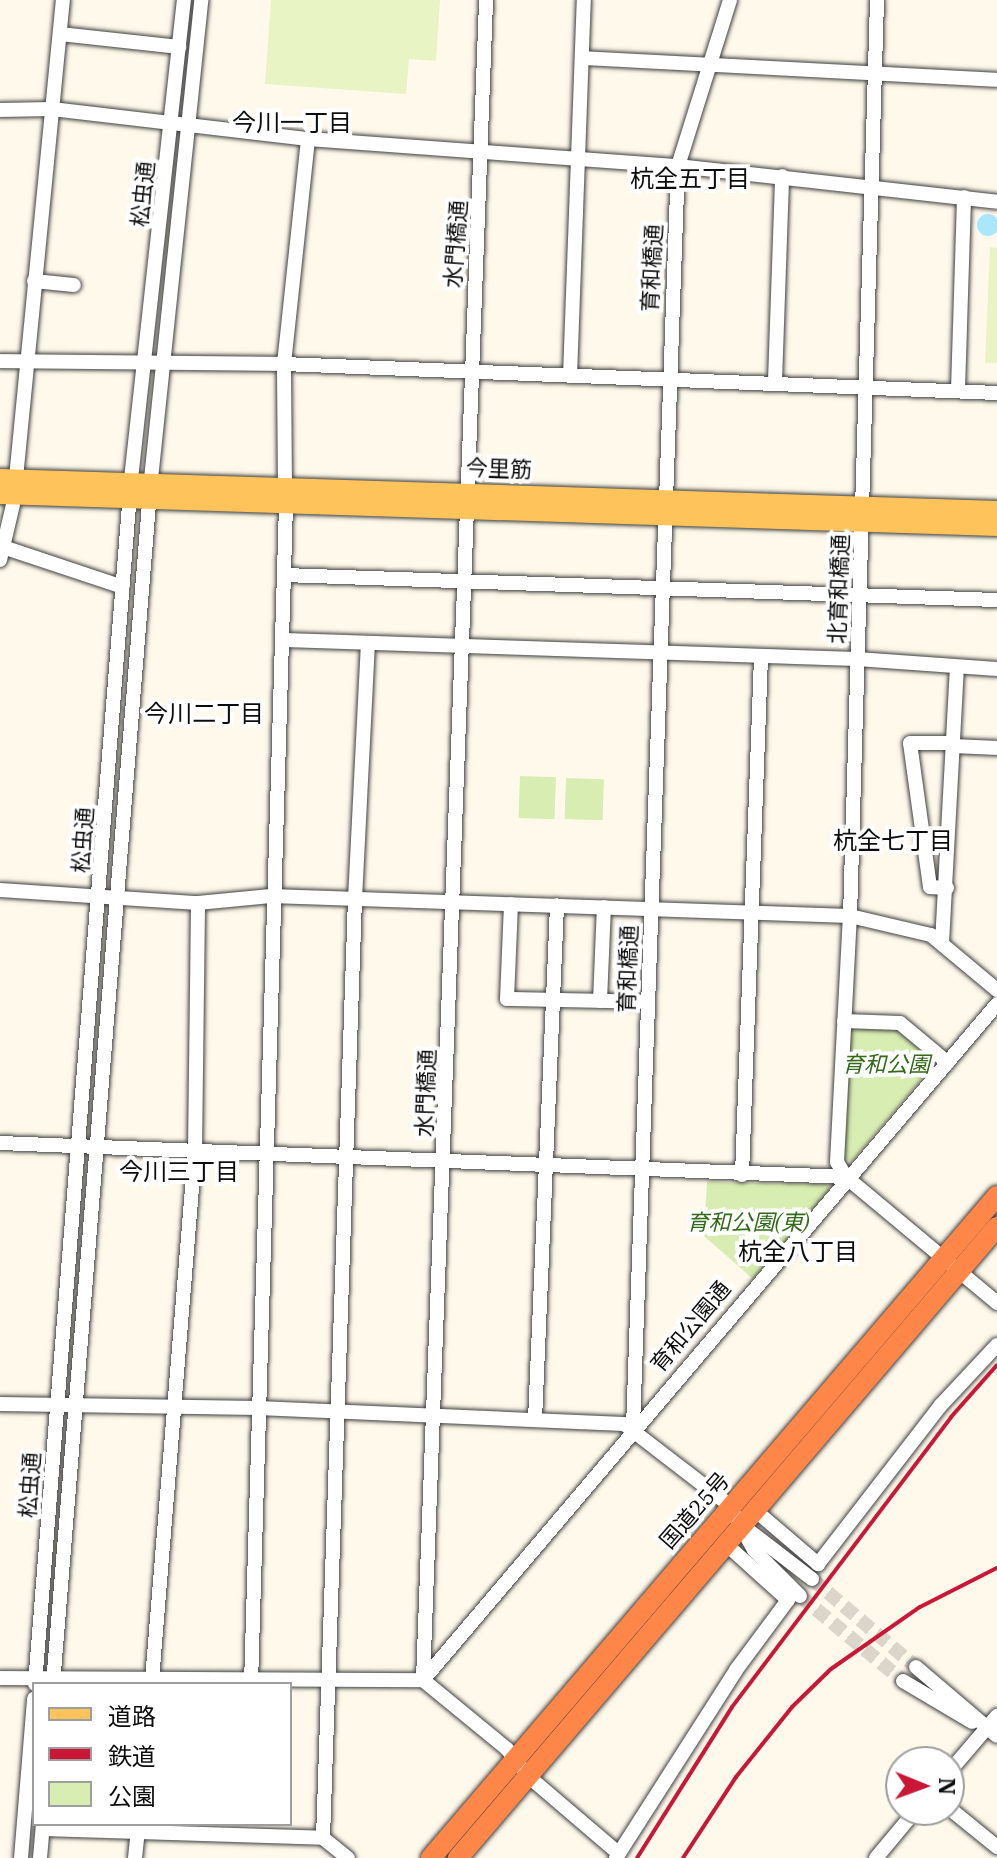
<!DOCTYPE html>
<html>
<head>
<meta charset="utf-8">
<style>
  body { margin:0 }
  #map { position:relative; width:997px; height:1858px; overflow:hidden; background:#fff9eb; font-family:"IBM Plex Serif","Noto Sans JP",serif }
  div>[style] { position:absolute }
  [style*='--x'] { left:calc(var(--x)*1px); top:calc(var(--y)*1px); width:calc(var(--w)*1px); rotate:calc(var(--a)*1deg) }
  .green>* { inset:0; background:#d8edb1; transform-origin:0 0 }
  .pitch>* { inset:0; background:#e9f4c4 }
  .water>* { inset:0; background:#aae7fc }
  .round { border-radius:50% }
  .minor-tunnel>* { height:14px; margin-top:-7px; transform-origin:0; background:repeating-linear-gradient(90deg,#dbd5ca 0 14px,transparent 0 21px) }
  .roads { filter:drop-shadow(0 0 2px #3f3f3f) drop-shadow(0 0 2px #3f3f3f) }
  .minor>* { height:14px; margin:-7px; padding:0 7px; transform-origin:7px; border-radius:7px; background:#fff }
  .major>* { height:18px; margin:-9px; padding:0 9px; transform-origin:9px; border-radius:9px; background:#ffc35b }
  .highway>* { height:20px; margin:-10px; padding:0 10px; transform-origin:10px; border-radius:10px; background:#ff8649 }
  .rail>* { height:4px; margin:-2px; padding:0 2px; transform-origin:2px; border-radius:2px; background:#ca1735 }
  span { translate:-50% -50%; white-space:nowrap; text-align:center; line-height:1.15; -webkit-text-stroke:8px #fff; paint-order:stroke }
  .street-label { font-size:22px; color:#0c0c0c }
  .park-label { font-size:22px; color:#326a17; font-style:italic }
  .neighbourhood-label { font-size:24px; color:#0c0c0c }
  .legend { position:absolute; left:32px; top:1682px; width:260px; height:144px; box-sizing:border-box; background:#fff; border:2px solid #9e9e9e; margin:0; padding:10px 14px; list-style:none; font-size:24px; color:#0c0c0c }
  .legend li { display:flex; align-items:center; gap:16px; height:40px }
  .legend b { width:40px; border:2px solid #9e9e9e }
  .north { position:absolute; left:885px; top:1746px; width:80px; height:80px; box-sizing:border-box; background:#fff; border:2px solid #9e9e9e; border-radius:50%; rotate:91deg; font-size:22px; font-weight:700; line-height:32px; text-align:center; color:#0c0c0c }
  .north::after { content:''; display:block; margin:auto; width:28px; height:36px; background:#ca1735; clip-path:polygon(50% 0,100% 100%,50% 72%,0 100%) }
</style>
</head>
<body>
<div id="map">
  <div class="green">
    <div style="left:520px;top:776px;width:36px;height:42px;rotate:2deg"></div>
    <div style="left:566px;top:778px;width:38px;height:41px;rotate:2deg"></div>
    <div style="clip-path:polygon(852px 1024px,899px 1027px,938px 1060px,852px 1161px,844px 1158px)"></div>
    <div style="clip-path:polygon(707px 1182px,827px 1184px,830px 1190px,753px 1279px,704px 1236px)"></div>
  </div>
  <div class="pitch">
    <div style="clip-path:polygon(271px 0,440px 0,436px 61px,409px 59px,406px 94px,265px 84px)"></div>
    <div style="clip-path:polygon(990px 247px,997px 248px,997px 363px,985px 363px)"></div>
  </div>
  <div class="water">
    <div class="round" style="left:977px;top:214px;width:22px;height:22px"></div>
  </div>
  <div class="minor-tunnel">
    <div style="--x:812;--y:1579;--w:136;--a:40.2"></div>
    <div style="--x:800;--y:1596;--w:134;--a:39.5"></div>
  </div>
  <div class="roads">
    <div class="minor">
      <div style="--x:60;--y:34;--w:120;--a:6.2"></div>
      <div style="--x:582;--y:58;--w:416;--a:3"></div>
      <div style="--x:0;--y:110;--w:52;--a:-1.1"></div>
      <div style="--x:52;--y:109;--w:258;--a:6.7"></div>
      <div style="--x:308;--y:139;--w:371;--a:4.2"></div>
      <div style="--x:678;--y:166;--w:321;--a:6.4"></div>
      <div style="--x:34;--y:281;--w:40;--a:5.7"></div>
      <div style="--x:0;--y:361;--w:284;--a:0.6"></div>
      <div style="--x:284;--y:364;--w:714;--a:2.33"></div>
      <div style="--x:570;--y:376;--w:376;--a:-87.9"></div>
      <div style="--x:775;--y:381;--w:205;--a:-88"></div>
      <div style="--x:958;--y:390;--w:193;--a:-88.2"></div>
      <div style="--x:16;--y:478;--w:480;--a:-84.4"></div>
      <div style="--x:285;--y:486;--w:122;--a:-90.5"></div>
      <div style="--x:284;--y:364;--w:226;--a:-83.9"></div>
      <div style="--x:3;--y:547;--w:126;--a:18.4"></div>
      <div style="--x:0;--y:560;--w:66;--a:-76.8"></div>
      <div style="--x:284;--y:575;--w:713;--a:2.01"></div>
      <div style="--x:285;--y:640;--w:572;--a:1.9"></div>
      <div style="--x:857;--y:659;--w:140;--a:4.1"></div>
      <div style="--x:954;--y:746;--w:43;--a:2.7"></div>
      <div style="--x:947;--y:888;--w:17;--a:-177"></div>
      <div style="--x:930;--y:887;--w:145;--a:-97.9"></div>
      <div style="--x:910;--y:743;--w:44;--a:0"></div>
      <div style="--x:0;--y:890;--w:198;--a:3.8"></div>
      <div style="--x:198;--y:903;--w:73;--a:-5.5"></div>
      <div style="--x:271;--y:896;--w:579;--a:1.98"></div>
      <div style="--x:850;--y:916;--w:83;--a:13.2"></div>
      <div style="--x:931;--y:935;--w:86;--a:39.8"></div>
      <div style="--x:511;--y:904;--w:95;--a:92.4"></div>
      <div style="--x:507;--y:999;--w:141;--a:1.2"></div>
      <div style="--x:942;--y:943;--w:276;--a:-86.9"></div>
      <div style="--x:600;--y:1001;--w:94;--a:-87.6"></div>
      <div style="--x:844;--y:1021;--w:56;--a:2"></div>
      <div style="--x:900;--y:1023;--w:62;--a:39.8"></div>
      <div style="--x:0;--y:1143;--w:847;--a:2.3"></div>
      <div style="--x:846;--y:1177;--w:197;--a:39.8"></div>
      <div style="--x:742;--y:1175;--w:519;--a:-87.9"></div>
      <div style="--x:846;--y:1177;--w:17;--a:-121"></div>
      <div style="--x:837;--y:1162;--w:246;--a:-87"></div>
      <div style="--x:850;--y:916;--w:916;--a:-88.31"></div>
      <div style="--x:0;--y:1404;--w:258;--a:0.9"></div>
      <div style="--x:258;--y:1408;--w:366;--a:2.5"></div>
      <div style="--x:624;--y:1424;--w:133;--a:37.6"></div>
      <div style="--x:729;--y:1505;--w:51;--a:60.9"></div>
      <div style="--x:754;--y:1550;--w:65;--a:45"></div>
      <div style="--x:535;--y:1420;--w:515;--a:-87.55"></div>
      <div style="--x:633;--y:1427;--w:1262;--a:-87.96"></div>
      <div style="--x:678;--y:166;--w:174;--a:-72.6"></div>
      <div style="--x:756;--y:1511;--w:82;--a:40.5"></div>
      <div style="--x:818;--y:1564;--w:201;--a:-52.3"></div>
      <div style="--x:941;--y:1405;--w:82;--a:-47"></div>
      <div style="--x:743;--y:1526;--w:87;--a:37.5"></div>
      <div style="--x:916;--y:1667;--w:106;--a:40.4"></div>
      <div style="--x:0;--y:1678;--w:423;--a:0.3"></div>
      <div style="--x:152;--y:1680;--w:531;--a:-85.35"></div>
      <div style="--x:195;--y:1151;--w:248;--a:-89.3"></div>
      <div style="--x:423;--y:1680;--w:1681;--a:-87.85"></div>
      <div style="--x:423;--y:1680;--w:887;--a:-49.66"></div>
      <div style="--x:423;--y:1680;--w:109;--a:39.4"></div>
      <div style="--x:507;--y:1749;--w:34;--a:52"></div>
      <div style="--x:528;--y:1776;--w:118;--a:40.5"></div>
      <div style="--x:903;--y:1681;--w:80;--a:30.7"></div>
      <div style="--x:35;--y:1684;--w:1209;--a:-85.44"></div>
      <div style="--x:131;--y:479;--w:482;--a:-83.7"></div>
      <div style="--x:53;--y:1684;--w:1209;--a:-85.35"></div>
      <div style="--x:151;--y:479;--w:482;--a:-84"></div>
      <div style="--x:251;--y:1684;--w:1183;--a:-88.3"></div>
      <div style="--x:949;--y:1772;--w:74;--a:-49.4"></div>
      <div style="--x:949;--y:1808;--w:62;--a:39.1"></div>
      <div style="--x:43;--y:1829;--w:280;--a:1.8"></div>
      <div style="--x:323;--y:1838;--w:32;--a:39"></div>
      <div style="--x:323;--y:1838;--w:940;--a:-88.05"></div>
      <div style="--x:355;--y:899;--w:256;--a:-87.1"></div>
      <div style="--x:21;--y:1858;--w:160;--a:-85.3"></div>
      <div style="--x:40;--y:1858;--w:34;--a:-85"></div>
      <div style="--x:135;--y:1858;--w:27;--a:-84"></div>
      <div style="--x:616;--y:1858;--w:223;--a:-57.4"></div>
      <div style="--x:736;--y:1670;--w:87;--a:-53.4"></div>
      <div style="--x:788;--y:1600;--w:82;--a:-138"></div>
      <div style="--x:876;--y:1858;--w:62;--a:-50.2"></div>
    </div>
    <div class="major">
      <div style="--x:0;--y:478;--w:998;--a:1.84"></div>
      <div style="--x:0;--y:495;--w:998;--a:1.84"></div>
    </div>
    <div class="highway">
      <div style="--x:431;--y:1858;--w:871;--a:-49.47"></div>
      <div style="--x:458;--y:1858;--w:830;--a:-49.5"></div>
    </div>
  </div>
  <div class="rail">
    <div style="--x:637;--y:1858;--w:178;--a:-57.8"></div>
    <div style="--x:732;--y:1707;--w:363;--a:-52.9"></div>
    <div style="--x:951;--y:1417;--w:69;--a:-48.5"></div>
    <div style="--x:683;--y:1858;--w:97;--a:-56.8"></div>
    <div style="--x:736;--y:1777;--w:90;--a:-51.3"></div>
    <div style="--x:792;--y:1707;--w:54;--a:-44.3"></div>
    <div style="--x:831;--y:1669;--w:108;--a:-34.9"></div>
    <div style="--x:920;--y:1607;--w:86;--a:-26.9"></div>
  </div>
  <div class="street-label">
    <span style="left:142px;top:194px;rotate:-84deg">松虫通</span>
    <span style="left:455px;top:244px;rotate:-86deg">水門橋通</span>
    <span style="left:651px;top:268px;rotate:-87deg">育和橋通</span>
    <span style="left:499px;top:468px;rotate:2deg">今里筋</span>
    <span style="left:838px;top:589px;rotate:-88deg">北育和橋通</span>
    <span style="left:82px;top:840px;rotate:-86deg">松虫通</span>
    <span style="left:627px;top:969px;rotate:-88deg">育和橋通</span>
    <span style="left:425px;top:1093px;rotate:-88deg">水門橋通</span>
    <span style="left:690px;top:1326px;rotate:-50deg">育和公園通</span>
    <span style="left:29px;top:1485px;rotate:-86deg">松虫通</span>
    <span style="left:694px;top:1510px;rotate:-49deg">国道25号</span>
  </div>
  <div class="park-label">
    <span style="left:886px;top:1064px">育和公園</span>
    <span style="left:748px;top:1222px">育和公園(東)</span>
  </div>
  <div class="neighbourhood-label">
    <span style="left:292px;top:123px">今川一丁目</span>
    <span style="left:690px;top:179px">杭全五丁目</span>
    <span style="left:204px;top:714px">今川二丁目</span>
    <span style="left:893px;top:841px">杭全七丁目</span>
    <span style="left:179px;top:1172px">今川三丁目</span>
    <span style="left:798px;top:1252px">杭全八丁目</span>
  </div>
  <ul class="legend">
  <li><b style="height:10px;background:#ffc35b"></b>道路</li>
  <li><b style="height:10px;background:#ca1735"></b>鉄道</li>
  <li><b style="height:22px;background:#d8edb1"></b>公園</li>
  </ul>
  <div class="north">N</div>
</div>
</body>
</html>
